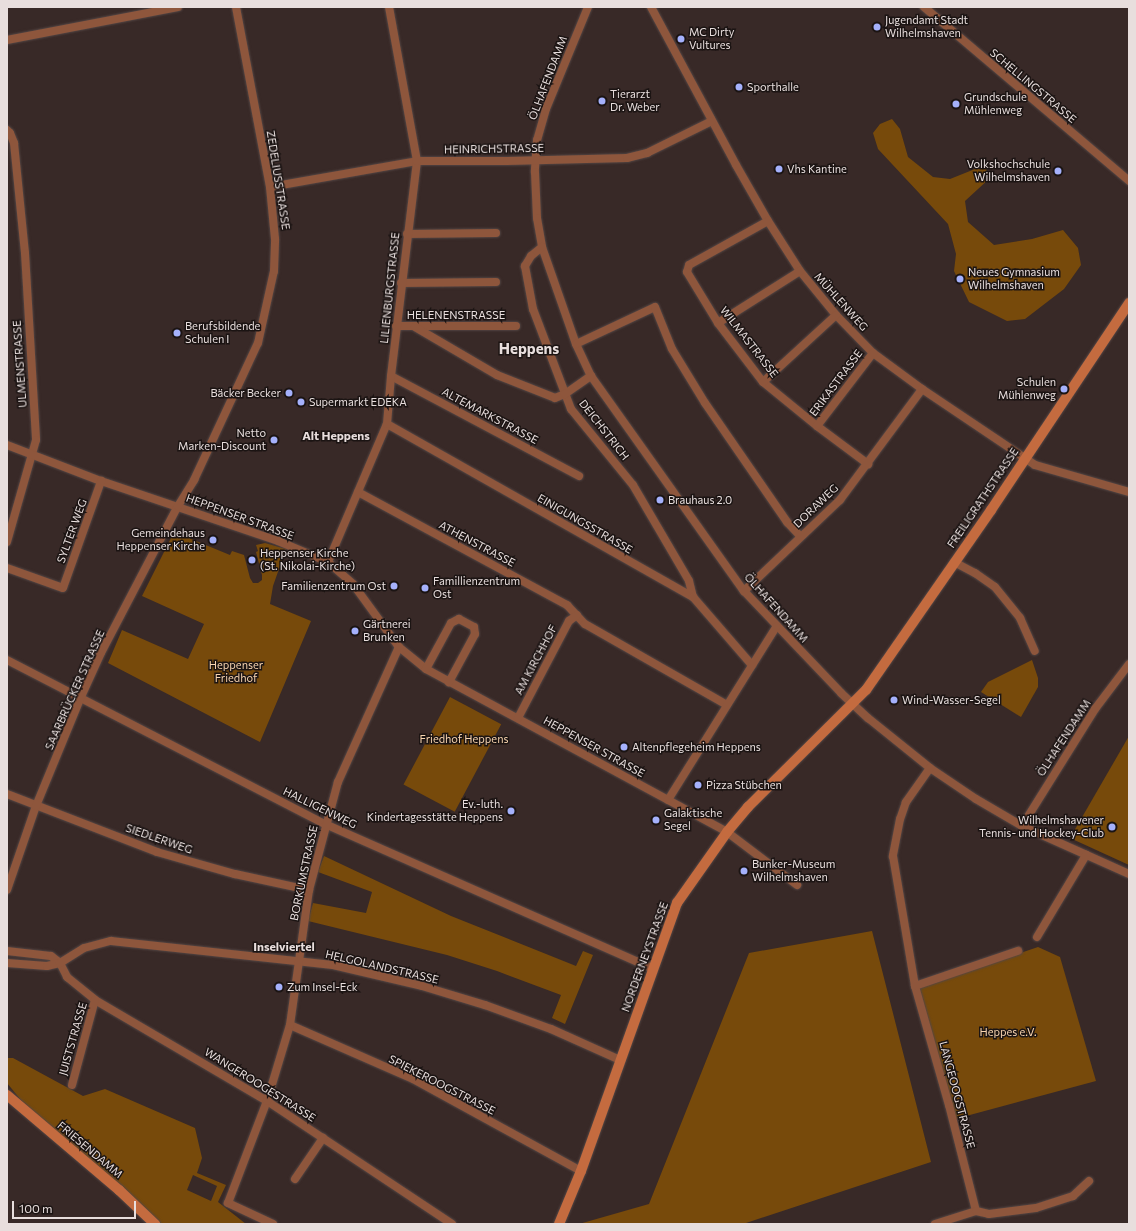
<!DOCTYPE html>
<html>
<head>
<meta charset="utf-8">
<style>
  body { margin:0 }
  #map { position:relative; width:1136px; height:1231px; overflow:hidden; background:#382927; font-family:Commissioner,sans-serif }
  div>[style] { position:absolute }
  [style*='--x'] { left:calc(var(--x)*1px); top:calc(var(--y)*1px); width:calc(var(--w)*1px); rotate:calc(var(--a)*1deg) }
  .green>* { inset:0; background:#774a0b; transform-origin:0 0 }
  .roads { filter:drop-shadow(0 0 1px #544644) drop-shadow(0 0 1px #544644) }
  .street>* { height:8px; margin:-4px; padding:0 4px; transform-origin:4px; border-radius:4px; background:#8e563c }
  .secondary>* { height:10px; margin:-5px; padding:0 5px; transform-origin:5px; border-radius:5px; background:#c46b3f }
  .dots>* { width:11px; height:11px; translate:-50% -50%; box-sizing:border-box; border:2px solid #1b1413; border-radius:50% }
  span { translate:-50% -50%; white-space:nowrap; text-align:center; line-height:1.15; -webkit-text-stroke:3px #1b1413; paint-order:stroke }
  .poi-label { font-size:11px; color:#e8dedd }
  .left { translate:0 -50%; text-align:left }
  .right { translate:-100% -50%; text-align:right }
  .street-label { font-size:11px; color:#e8dedd }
  .park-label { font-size:11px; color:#f9d5b0 }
  .neighbourhood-label { font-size:12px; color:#e8dedd; font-weight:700 }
  .district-label { font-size:15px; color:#e8dedd; font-weight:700 }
  .frame { position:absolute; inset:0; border:8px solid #e8dedd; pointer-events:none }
  .scale { position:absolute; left:12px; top:1201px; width:124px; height:18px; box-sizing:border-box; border:2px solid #e8dedd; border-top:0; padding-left:5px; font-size:12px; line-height:14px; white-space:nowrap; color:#e8dedd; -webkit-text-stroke:3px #1b1413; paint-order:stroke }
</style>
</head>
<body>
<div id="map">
  <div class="green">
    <div style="clip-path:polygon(892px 119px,900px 129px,908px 157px,933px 177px,950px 179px,975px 169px,986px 169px,990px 178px,965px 201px,968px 222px,994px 245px,1032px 239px,1063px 230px,1078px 248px,1081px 265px,1064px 289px,1025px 319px,1007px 321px,969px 302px,954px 271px,956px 254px,948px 224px,878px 149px,873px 133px,880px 124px)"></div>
    <div style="clip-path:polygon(174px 532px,230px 555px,232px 551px,244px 555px,250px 578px,253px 583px,258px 583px,262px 580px,262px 575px,256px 552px,258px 551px,256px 545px,265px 543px,286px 549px,273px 586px,270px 604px,311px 621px,260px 742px,108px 663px,122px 630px,188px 659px,204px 624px,142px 596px)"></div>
    <div style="clip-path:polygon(1032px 660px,1038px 678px,1038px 687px,1021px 717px,981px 692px,988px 682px)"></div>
    <div style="left:450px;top:697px;width:58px;height:99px;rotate:28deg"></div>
    <div style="clip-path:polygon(1129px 736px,1129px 865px,1070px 838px)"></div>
    <div style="clip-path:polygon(324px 856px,451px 916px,576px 966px,583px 951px,593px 955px,565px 1024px,552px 1018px,561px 995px,497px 971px,447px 955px,308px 921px,313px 903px,366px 913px,372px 892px,318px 872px)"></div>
    <div style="clip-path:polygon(872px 931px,931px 1162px,743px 1224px,579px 1224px,649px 1204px,749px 953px)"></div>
    <div style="clip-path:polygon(1038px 947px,1060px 957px,1096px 1081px,955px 1119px,918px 988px)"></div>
    <div style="clip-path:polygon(evenodd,7px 1058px,13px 1058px,83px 1096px,105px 1089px,195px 1128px,202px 1158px,197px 1173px,226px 1185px,218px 1202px,246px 1224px,157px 1224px,20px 1099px,7px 1083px,7px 1058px,193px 1175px,217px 1186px,211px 1201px,187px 1190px,193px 1175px)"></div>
  </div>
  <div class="roads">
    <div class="street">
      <div style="--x:588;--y:7;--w:110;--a:112.4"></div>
      <div style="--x:546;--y:109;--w:32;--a:106"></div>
      <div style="--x:537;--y:140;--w:32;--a:94"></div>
      <div style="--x:535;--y:172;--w:46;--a:87.5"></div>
      <div style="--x:537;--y:218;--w:29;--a:80"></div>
      <div style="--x:542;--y:247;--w:103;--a:70.7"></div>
      <div style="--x:576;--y:344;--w:35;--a:65"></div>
      <div style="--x:591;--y:376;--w:264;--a:54.6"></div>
      <div style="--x:744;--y:591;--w:141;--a:46.4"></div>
      <div style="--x:841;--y:693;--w:37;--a:43"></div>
      <div style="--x:868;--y:718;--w:80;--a:38.9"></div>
      <div style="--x:930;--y:768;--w:55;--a:34"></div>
      <div style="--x:976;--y:799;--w:53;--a:30.4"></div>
      <div style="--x:1022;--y:826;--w:117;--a:24.2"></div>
      <div style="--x:651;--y:7;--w:179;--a:61.7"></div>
      <div style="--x:736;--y:165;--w:64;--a:60.3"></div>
      <div style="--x:768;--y:221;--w:59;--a:57.4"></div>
      <div style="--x:800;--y:271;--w:57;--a:50.7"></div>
      <div style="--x:836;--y:315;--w:53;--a:45.8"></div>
      <div style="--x:873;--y:353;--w:61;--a:36.3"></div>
      <div style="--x:922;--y:389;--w:136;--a:33.9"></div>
      <div style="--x:1035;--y:465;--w:98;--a:16"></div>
      <div style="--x:924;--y:7;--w:269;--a:40.3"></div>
      <div style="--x:7;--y:40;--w:174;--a:-10.9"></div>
      <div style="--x:7;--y:130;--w:4;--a:45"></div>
      <div style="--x:10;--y:133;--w:11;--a:68"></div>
      <div style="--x:14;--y:143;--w:111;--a:84.3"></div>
      <div style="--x:25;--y:253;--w:187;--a:86.6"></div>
      <div style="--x:36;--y:440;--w:106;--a:105.9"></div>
      <div style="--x:270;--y:187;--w:149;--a:-10"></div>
      <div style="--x:417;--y:161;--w:90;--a:0"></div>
      <div style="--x:507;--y:161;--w:120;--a:-1.4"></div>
      <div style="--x:627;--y:158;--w:21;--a:-14"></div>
      <div style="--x:647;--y:153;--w:72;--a:-26.2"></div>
      <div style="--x:768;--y:221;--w:90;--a:150.9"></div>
      <div style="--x:689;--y:265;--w:7;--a:106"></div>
      <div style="--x:687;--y:272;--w:60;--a:58.7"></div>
      <div style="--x:718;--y:323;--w:74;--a:52.7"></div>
      <div style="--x:763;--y:382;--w:70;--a:39.2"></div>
      <div style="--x:817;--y:426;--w:64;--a:36.7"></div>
      <div style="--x:407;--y:234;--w:89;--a:-0.6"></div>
      <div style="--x:542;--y:247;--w:14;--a:141"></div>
      <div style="--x:531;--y:256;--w:12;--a:121"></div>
      <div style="--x:525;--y:266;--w:44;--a:79.5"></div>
      <div style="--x:533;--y:309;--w:107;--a:69.2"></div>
      <div style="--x:571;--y:409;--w:98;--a:50.8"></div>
      <div style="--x:633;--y:485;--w:111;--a:59.7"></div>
      <div style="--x:689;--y:581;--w:16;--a:76"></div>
      <div style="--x:401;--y:283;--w:95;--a:-0.6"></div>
      <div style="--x:718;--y:323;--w:97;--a:-32.4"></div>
      <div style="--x:396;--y:326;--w:120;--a:0"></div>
      <div style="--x:415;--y:327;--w:95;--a:30.3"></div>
      <div style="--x:497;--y:375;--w:62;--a:21.6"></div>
      <div style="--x:555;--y:398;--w:11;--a:-22"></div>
      <div style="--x:565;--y:394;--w:32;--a:-35"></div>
      <div style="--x:576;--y:344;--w:87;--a:-25.1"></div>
      <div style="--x:655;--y:307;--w:45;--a:68"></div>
      <div style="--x:672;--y:349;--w:63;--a:58.6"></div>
      <div style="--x:705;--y:403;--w:145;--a:55.4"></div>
      <div style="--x:787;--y:522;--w:19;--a:47"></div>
      <div style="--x:391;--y:376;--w:213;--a:28"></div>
      <div style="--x:763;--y:382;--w:99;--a:-42.5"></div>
      <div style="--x:387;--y:424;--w:352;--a:29.5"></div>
      <div style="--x:693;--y:597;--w:90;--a:49.1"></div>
      <div style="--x:817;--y:426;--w:92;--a:-52.5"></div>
      <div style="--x:7;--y:445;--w:101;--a:21"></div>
      <div style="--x:101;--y:481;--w:187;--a:18.7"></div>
      <div style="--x:278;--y:541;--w:54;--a:22.8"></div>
      <div style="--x:328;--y:562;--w:33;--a:41"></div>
      <div style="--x:353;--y:584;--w:78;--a:53.9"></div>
      <div style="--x:399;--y:647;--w:35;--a:39"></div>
      <div style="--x:426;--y:669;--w:342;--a:28.4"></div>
      <div style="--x:727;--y:832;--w:88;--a:37.1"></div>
      <div style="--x:358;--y:492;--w:238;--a:28.4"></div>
      <div style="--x:567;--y:605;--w:26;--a:47"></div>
      <div style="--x:585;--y:624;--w:163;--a:29.7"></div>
      <div style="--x:328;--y:562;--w:150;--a:-66.9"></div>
      <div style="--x:387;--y:424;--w:48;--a:-85.2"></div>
      <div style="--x:391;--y:376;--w:217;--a:-83.1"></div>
      <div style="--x:417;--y:161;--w:157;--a:-100.3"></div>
      <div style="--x:954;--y:562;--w:24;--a:28"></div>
      <div style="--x:975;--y:573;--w:24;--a:35"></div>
      <div style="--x:995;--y:587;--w:40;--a:51"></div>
      <div style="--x:1020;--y:618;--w:36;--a:66"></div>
      <div style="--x:7;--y:568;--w:59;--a:19.7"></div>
      <div style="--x:63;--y:588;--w:114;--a:-70.4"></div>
      <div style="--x:744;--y:591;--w:132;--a:-43.5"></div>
      <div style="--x:840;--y:500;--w:138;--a:-53.5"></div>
      <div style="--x:7;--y:660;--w:358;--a:27.3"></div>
      <div style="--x:325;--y:824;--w:359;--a:23.8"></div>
      <div style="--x:426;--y:669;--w:52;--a:-61.5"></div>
      <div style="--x:451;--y:623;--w:9;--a:-27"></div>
      <div style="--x:459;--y:619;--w:17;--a:28"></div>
      <div style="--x:474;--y:627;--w:7;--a:82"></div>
      <div style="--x:475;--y:634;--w:55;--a:118.4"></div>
      <div style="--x:518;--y:718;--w:110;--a:-62.3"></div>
      <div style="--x:569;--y:621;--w:10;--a:-37"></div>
      <div style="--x:930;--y:768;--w:42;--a:125.2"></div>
      <div style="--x:906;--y:802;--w:18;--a:109"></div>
      <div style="--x:900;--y:819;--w:38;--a:101"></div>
      <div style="--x:893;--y:856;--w:132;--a:80.4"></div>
      <div style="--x:915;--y:986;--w:124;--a:74.1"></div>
      <div style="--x:949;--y:1105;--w:109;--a:75.7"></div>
      <div style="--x:976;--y:1211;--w:43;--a:162.4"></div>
      <div style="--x:7;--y:794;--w:161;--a:21.1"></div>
      <div style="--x:157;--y:852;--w:81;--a:15.8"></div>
      <div style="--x:235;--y:874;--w:76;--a:12.2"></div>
      <div style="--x:668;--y:800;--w:204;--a:-58"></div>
      <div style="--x:1022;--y:826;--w:138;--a:-58"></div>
      <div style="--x:1095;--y:709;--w:56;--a:-52.9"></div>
      <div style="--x:7;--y:890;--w:89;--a:-71"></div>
      <div style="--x:36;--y:806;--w:116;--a:-67.6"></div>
      <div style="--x:80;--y:699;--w:51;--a:-65.5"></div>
      <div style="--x:101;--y:653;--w:166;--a:-62.4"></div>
      <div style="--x:178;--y:506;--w:31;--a:-58"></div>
      <div style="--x:194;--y:480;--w:151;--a:-65"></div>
      <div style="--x:258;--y:343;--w:74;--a:-77.5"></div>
      <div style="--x:274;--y:271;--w:32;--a:-88"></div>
      <div style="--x:275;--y:239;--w:52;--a:-95.5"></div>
      <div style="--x:270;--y:187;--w:183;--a:-100.7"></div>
      <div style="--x:1037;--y:937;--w:96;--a:-59.1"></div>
      <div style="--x:7;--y:951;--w:44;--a:6.5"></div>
      <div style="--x:51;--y:956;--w:11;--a:38"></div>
      <div style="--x:60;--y:963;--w:16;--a:63"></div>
      <div style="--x:67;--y:977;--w:36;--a:39"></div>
      <div style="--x:95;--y:1000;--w:199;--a:30.4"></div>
      <div style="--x:267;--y:1101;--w:222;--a:33.6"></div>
      <div style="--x:7;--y:963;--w:40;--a:4.3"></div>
      <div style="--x:47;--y:966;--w:13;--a:-13"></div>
      <div style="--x:60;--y:963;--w:28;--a:-32"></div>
      <div style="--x:84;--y:948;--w:28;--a:-15"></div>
      <div style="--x:111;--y:941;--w:223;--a:6.2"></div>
      <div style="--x:333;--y:965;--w:91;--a:13.3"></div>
      <div style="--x:422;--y:986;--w:66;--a:16.8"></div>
      <div style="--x:485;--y:1005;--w:70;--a:20"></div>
      <div style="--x:551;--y:1029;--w:76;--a:24.2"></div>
      <div style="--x:915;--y:986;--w:109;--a:-18.8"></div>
      <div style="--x:290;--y:1025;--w:134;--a:23.7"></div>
      <div style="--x:413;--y:1079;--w:192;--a:28.7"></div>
      <div style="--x:72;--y:1085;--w:88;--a:-74.9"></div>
      <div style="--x:295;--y:1179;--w:50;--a:-55.7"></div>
      <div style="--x:976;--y:1211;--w:13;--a:13"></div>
      <div style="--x:989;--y:1214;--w:47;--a:-7.3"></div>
      <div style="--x:1036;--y:1208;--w:39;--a:-18"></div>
      <div style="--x:1073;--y:1196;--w:22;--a:-43"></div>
      <div style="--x:273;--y:1224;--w:50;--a:-155"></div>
      <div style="--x:228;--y:1203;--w:109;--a:-69.1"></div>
      <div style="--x:267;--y:1101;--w:79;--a:-73.2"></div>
      <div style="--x:290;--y:1025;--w:136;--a:-82"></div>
      <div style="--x:309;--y:890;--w:112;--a:-75"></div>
      <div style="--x:338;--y:782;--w:148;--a:-65.7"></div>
    </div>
    <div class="secondary">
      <div style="--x:7;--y:1095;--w:147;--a:40.3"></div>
      <div style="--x:119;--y:1190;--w:50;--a:43.4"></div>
      <div style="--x:559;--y:1224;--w:57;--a:-67.5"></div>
      <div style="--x:581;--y:1171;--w:285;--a:-70.3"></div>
      <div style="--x:677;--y:903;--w:87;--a:-54.8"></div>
      <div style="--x:727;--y:832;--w:33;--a:-50"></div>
      <div style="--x:748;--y:807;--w:166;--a:-44.8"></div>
      <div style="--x:866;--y:690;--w:219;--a:-55.2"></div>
      <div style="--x:991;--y:510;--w:249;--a:-56.3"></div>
    </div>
  </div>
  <div class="dots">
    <div style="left:877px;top:27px;background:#a5b1fc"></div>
    <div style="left:681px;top:39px;background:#a5b1fc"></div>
    <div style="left:739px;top:87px;background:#a5b1fc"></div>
    <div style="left:602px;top:101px;background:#a5b1fc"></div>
    <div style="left:956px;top:104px;background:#a5b1fc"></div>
    <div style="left:779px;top:169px;background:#a5b1fc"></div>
    <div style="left:1058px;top:171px;background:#a5b1fc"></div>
    <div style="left:960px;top:279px;background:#a5b1fc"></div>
    <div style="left:177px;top:333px;background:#a5b1fc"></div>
    <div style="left:1064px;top:389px;background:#a5b1fc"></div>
    <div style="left:289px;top:393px;background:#a5b1fc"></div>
    <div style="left:301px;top:402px;background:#a5b1fc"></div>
    <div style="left:274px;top:440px;background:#a5b1fc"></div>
    <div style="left:660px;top:500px;background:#a5b1fc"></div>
    <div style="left:213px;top:540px;background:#a5b1fc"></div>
    <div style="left:252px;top:560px;background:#a5b1fc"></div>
    <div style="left:394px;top:586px;background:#a5b1fc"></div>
    <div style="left:425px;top:588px;background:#a5b1fc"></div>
    <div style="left:355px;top:631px;background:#a5b1fc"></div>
    <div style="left:894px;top:700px;background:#a5b1fc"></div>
    <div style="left:624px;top:747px;background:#a5b1fc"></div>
    <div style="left:698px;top:785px;background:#a5b1fc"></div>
    <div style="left:511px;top:811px;background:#a5b1fc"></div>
    <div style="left:656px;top:820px;background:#a5b1fc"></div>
    <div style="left:1112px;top:827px;background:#a5b1fc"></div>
    <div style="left:744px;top:871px;background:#a5b1fc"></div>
    <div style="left:279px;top:987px;background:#a5b1fc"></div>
  </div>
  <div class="poi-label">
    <span class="left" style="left:885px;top:27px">Jugendamt Stadt<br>Wilhelmshaven</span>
    <span class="left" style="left:689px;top:39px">MC Dirty<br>Vultures</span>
    <span class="left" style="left:747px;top:87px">Sporthalle</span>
    <span class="left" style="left:610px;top:101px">Tierarzt<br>Dr. Weber</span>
    <span class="left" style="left:964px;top:104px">Grundschule<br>Mühlenweg</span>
    <span class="right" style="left:1050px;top:171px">Volkshochschule<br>Wilhelmshaven</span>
    <span class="left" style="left:787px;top:169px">Vhs Kantine</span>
    <span class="left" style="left:968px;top:279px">Neues Gymnasium<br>Wilhelmshaven</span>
    <span class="left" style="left:185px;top:333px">Berufsbildende<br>Schulen I</span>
    <span class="right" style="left:1056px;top:389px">Schulen<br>Mühlenweg</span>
    <span class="right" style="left:281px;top:393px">Bäcker Becker</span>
    <span class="left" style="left:309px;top:402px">Supermarkt EDEKA</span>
    <span class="right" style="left:266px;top:440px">Netto<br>Marken-Discount</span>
    <span class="left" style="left:668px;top:500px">Brauhaus 2.0</span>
    <span class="right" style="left:205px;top:540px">Gemeindehaus<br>Heppenser Kirche</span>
    <span class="left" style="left:260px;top:560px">Heppenser Kirche<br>(St. Nikolai-Kirche)</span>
    <span class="left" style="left:433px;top:588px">Famillienzentrum<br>Ost</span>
    <span class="right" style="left:386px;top:586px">Familienzentrum Ost</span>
    <span class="left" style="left:363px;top:631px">Gärtnerei<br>Brunken</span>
    <span class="left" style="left:902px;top:700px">Wind-Wasser-Segel</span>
    <span class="left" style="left:632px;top:747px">Altenpflegeheim Heppens</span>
    <span class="left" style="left:706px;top:785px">Pizza Stübchen</span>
    <span class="right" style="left:503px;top:811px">Ev.-luth.<br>Kindertagesstätte Heppens</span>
    <span class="left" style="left:664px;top:820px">Galaktische<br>Segel</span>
    <span class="right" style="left:1104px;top:827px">Wilhelmshavener<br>Tennis- und Hockey-Club</span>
    <span class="left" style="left:752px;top:871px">Bunker-Museum<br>Wilhelmshaven</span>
    <span class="left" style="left:287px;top:987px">Zum Insel-Eck</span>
  </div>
  <div class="street-label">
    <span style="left:548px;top:78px;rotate:-69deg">ÖLHAFENDAMM</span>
    <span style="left:1033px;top:86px;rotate:40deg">SCHELLINGSTRASSE</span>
    <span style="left:494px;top:149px;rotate:-1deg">HEINRICHSTRASSE</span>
    <span style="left:278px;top:180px;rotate:81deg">ZEDELIUSSTRASSE</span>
    <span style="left:390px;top:288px;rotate:-84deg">LILIENBURGSTRASSE</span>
    <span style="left:841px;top:302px;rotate:48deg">MÜHLENWEG</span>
    <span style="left:456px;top:315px">HELENENSTRASSE</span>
    <span style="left:749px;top:342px;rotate:52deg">WILMASTRASSE</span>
    <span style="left:20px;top:364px;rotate:-94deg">ULMENSTRASSE</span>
    <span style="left:836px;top:383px;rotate:-53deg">ERIKASTRASSE</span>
    <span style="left:490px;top:416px;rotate:28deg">ALTEMARKSTRASSE</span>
    <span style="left:604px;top:430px;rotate:52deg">DEICHSTRICH</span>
    <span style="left:983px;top:498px;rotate:-56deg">FREILIGRATHSTRASSE</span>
    <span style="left:816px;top:506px;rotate:-44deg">DORAWEG</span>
    <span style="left:240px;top:517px;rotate:20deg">HEPPENSER STRASSE</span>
    <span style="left:585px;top:524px;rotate:30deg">EINIGUNGSSTRASSE</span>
    <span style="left:72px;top:531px;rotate:-70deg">SYLTER WEG</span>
    <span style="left:477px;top:544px;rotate:28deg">ATHENSTRASSE</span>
    <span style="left:776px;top:608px;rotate:48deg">ÖLHAFENDAMM</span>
    <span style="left:536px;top:660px;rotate:-62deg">AM KIRCHHOF</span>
    <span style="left:75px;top:690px;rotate:-66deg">SAARBRÜCKER STRASSE</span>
    <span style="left:1064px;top:738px;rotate:-57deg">ÖLHAFENDAMM</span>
    <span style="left:594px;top:747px;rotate:29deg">HEPPENSER STRASSE</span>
    <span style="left:320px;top:808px;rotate:26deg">HALLIGENWEG</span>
    <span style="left:159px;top:839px;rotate:19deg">SIEDLERWEG</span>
    <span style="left:304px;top:873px;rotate:-78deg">BORKUMSTRASSE</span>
    <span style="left:645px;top:957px;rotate:-70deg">NORDERNEYSTRASSE</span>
    <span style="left:382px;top:967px;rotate:13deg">HELGOLANDSTRASSE</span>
    <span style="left:73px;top:1039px;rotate:-74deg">JUISTSTRASSE</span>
    <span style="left:260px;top:1085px;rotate:32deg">WANGEROOGESTRASSE</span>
    <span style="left:442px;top:1085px;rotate:27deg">SPIEKEROOGSTRASSE</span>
    <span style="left:957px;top:1095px;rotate:75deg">LANGEOOGSTRASSE</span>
    <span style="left:90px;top:1150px;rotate:40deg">FRIESENDAMM</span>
  </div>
  <div class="park-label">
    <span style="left:236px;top:672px">Heppenser<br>Friedhof</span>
    <span style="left:464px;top:739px">Friedhof Heppens</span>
    <span style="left:1008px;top:1032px">Heppes e.V.</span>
  </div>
  <div class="neighbourhood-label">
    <span style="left:336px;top:436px">Alt Heppens</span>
    <span style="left:284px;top:947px">Inselviertel</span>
  </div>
  <div class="district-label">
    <span style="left:529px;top:349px">Heppens</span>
  </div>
  <div class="frame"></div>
  <div class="scale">100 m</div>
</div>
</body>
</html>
